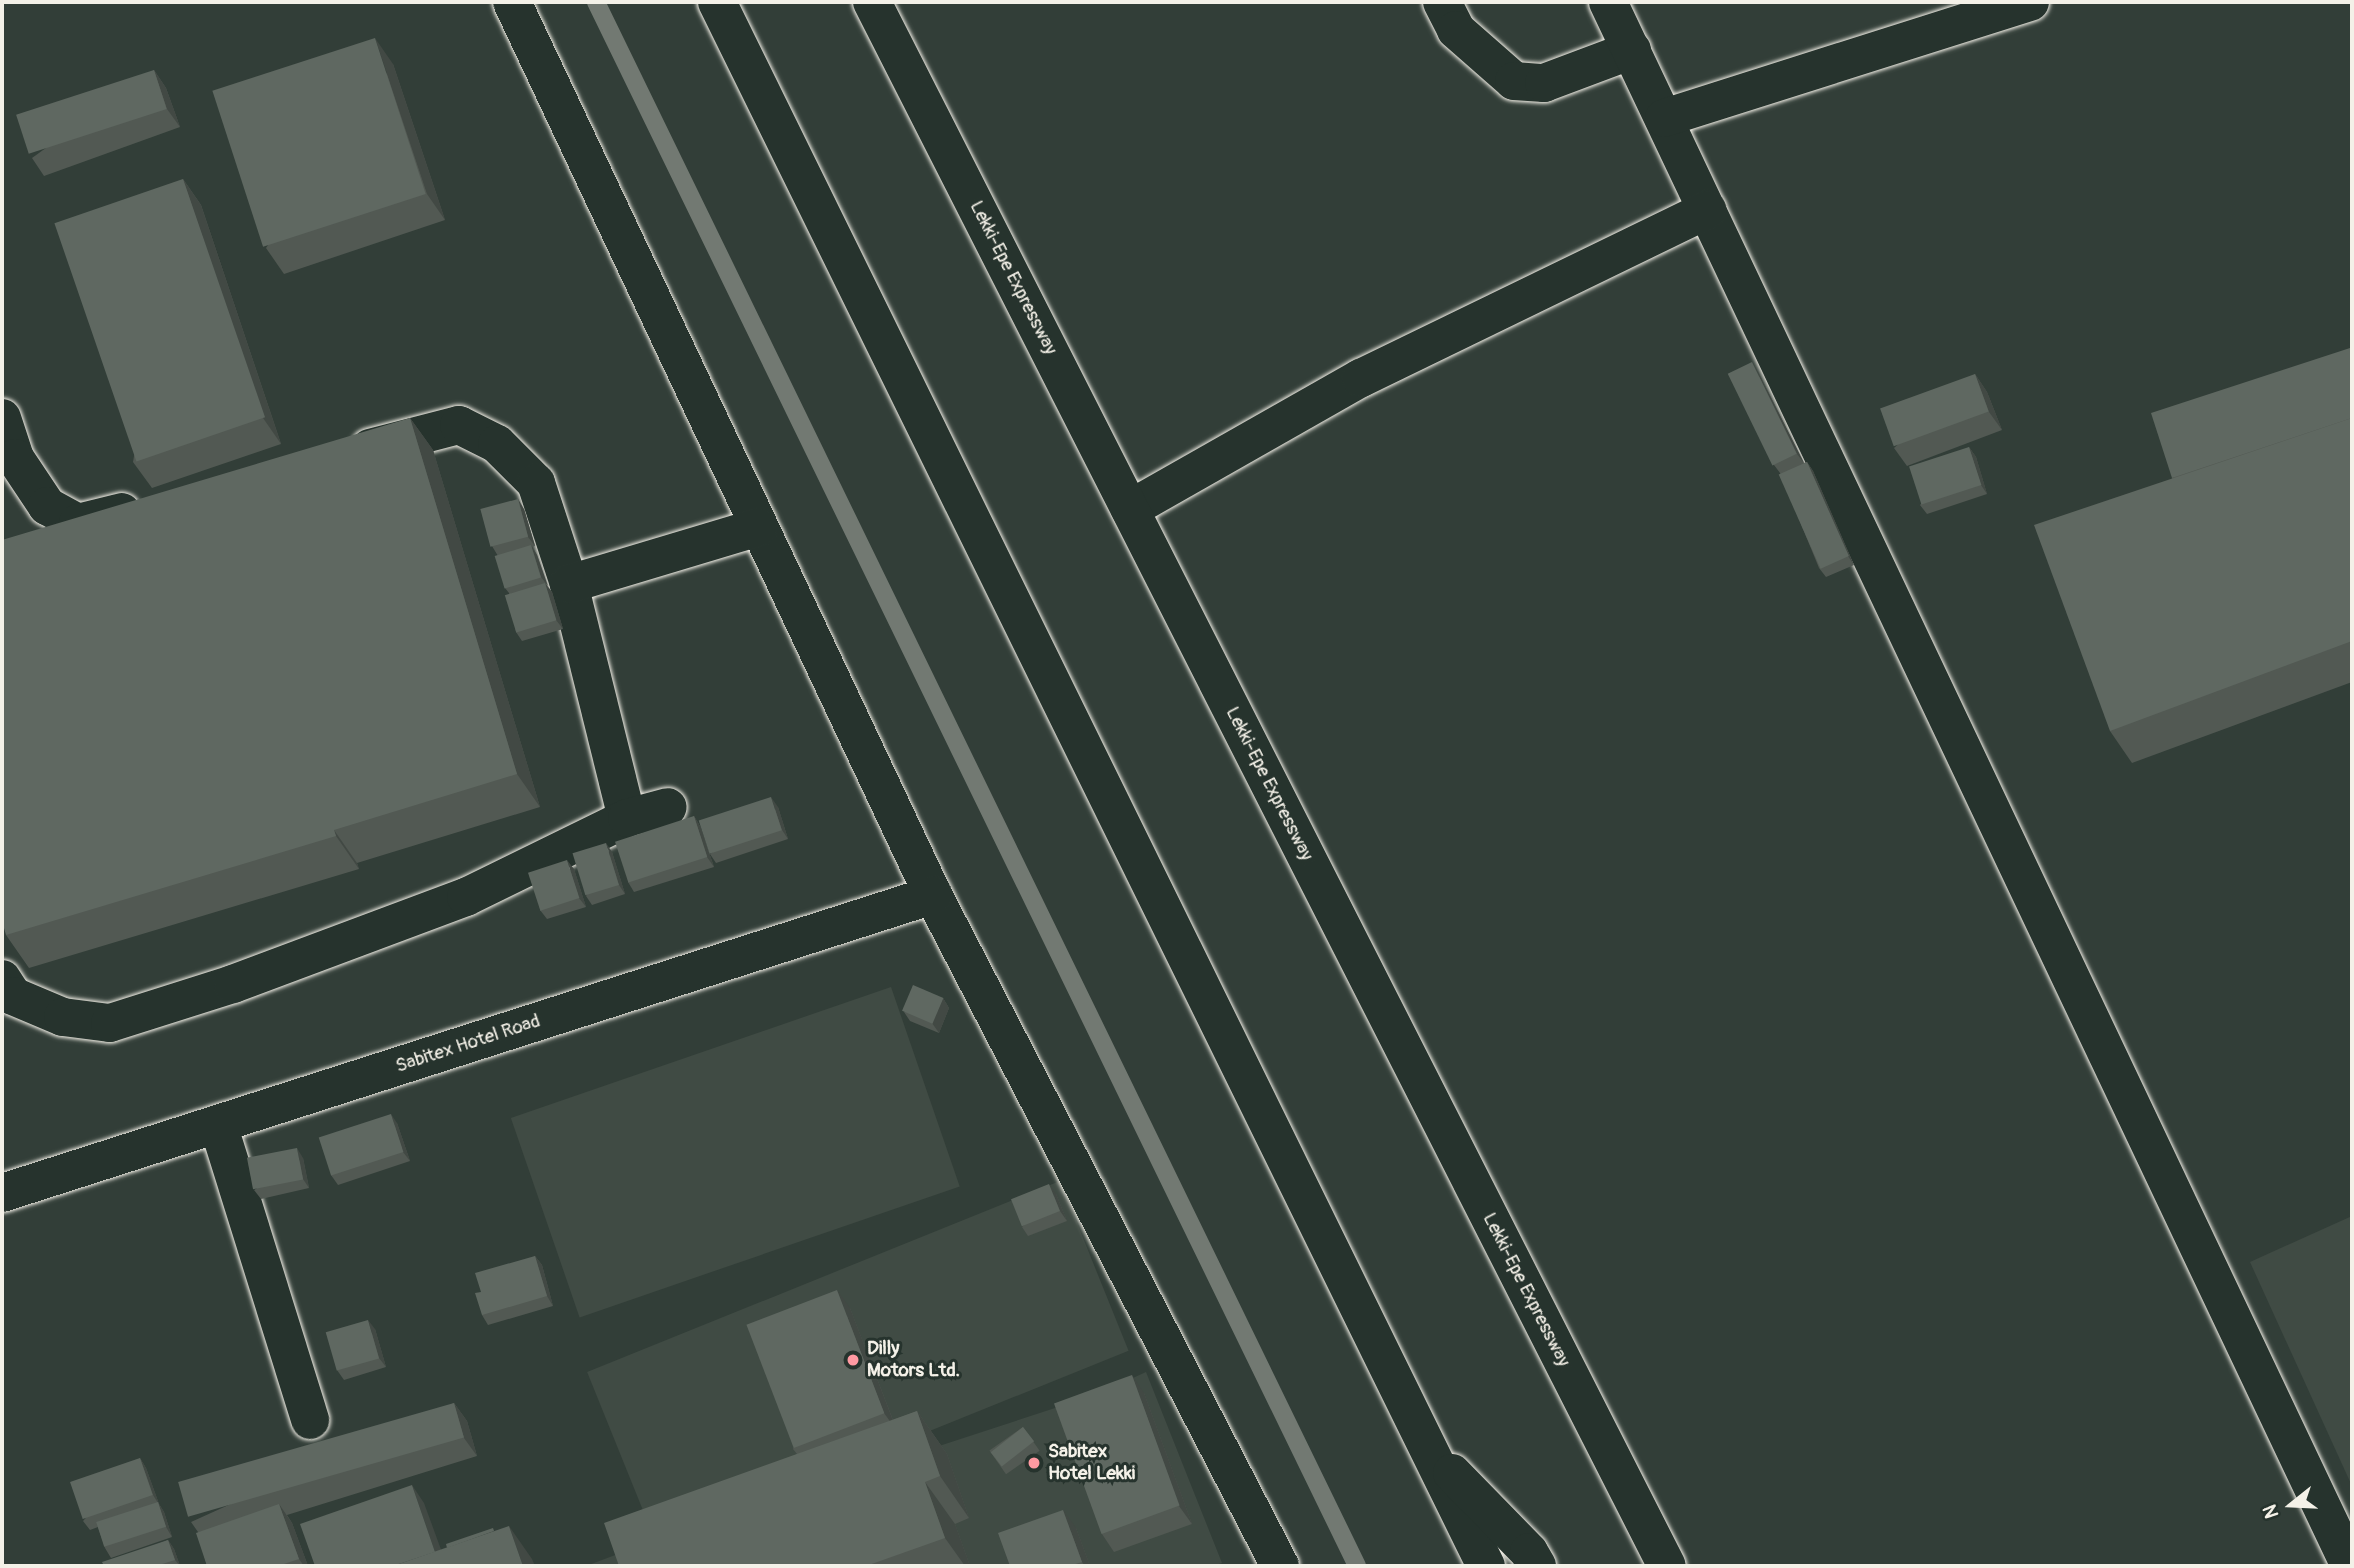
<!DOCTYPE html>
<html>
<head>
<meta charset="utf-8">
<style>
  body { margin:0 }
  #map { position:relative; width:2354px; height:1568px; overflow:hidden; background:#323e38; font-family:Pangolin,sans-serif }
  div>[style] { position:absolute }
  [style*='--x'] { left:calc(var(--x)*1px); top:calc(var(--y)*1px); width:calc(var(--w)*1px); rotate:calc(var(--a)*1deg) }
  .built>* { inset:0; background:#404b44; transform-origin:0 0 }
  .stream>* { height:18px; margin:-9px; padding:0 9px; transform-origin:9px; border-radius:9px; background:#727972 }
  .roads { filter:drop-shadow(0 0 2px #f4f1e8) drop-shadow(0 0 2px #f4f1e8) }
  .minor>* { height:38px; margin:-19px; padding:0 19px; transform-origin:19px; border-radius:19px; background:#26332d }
  .highway>* { height:38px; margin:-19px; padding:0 19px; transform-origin:19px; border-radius:19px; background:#26332d }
  .wall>* { inset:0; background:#525953; transform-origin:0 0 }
  .shaded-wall>* { inset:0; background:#424944 }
  .building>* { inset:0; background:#5f6861; transform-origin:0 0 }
  .dots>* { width:19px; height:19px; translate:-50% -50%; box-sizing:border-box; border:4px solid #26332d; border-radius:50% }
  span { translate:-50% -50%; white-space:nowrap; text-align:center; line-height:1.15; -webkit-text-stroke:6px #26332d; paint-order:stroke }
  .street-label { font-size:19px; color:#f4f1e8 }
  .poi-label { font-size:19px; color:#f4f1e8; font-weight:700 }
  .left { translate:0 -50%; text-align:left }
  .frame { position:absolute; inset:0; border:4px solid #f4f1e8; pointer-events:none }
  .north { position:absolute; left:2256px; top:1470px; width:70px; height:70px; -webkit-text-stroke:5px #26332d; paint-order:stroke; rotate:252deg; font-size:19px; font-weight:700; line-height:28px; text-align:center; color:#f4f1e8 }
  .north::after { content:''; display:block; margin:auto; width:24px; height:32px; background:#f4f1e8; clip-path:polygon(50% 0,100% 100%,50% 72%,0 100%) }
</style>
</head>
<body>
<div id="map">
  <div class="built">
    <div style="left:891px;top:987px;width:211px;height:402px;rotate:71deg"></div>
    <div style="left:1060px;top:1181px;width:183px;height:510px;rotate:68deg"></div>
    <div style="clip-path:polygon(2352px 1216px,2352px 1486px,2250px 1262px)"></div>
    <div style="clip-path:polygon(1146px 1372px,1222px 1563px,1213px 1566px,586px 1566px,682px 1530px,1098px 1394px)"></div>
  </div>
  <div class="stream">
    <div style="--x:596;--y:2;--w:1739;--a:64.05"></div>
  </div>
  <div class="roads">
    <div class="minor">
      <div style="--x:512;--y:2;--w:987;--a:64.76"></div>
      <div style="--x:933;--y:895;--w:755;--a:62.65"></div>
      <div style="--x:1442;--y:2;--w:31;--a:63"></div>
      <div style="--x:1456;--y:30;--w:77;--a:41.3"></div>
      <div style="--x:1514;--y:81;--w:30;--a:4"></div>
      <div style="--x:1544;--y:83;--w:94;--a:-20.6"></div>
      <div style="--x:1608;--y:2;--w:1731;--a:64.62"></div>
      <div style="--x:1664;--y:118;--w:384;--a:-17.6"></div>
      <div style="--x:2;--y:418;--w:42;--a:72"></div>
      <div style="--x:15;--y:458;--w:58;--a:56.3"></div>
      <div style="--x:47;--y:506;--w:35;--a:29"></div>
      <div style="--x:78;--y:523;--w:45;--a:-14"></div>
      <div style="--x:370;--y:448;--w:92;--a:-14.5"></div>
      <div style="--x:459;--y:425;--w:42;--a:26.6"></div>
      <div style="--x:497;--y:444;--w:55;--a:45"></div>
      <div style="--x:536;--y:483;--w:106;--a:71.9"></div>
      <div style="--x:569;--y:584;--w:241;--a:76.1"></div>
      <div style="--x:1130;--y:509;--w:266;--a:-29.6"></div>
      <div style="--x:1361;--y:378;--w:385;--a:-25.9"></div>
      <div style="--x:569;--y:584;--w:198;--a:-16.7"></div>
      <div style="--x:2;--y:979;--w:20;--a:57"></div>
      <div style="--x:13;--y:996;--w:54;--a:22.8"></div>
      <div style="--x:63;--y:1017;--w:47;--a:7.3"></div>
      <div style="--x:110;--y:1023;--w:129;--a:-17.6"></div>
      <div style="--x:233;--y:984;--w:249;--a:-20.5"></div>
      <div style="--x:466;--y:897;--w:179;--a:-26.1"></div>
      <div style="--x:627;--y:818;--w:42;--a:-15"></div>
      <div style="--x:218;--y:1124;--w:310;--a:72.7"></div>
      <div style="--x:2;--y:1193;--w:978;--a:-17.75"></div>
    </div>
    <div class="highway">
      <div style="--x:717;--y:2;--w:1743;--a:63.82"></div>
      <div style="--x:872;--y:2;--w:1754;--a:63.06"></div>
      <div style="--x:1452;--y:1473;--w:110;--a:45.7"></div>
      <div style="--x:1529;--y:1552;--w:16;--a:60"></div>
    </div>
  </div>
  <div class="wall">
    <div style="clip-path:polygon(393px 64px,445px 220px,284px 274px,266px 248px)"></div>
    <div style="clip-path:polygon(154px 70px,166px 88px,180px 127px,44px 176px,32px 158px)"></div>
    <div style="clip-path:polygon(183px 179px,201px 205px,281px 444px,152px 488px,133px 462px)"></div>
    <div style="clip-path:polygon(2352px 351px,2352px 682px,2132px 763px,2110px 731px,2172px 478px)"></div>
    <div style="clip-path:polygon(1758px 372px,1804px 463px,1807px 462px,1813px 471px,1854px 565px,1826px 577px,1819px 568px,1780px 473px,1774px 465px)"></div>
    <div style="clip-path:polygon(1975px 374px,1987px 392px,2002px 430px,1907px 466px,1894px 448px)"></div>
    <div style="clip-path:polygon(410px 418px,433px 450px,540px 807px,357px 863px,359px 869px,29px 968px,6px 935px)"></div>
    <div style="clip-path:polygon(1969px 447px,1976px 457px,1987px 494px,1927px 514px,1920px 505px)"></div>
    <div style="clip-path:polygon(524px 509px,535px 546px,532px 547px,537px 555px,547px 586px,552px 592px,563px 629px,522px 641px,516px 632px,509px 593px,505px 588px,498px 556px,492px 546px)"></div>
    <div style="clip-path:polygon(778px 807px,788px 839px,716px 863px,710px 854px)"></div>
    <div style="clip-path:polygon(694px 816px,700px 826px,714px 867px,634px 892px,628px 882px)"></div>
    <div style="clip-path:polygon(612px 852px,625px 894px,592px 905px,586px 896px)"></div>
    <div style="clip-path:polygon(574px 869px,586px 907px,547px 919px,540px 910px)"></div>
    <div style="clip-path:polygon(943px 998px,949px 1008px,939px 1033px,910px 1021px,904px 1012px)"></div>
    <div style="clip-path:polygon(397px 1123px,410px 1161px,338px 1185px,331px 1175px)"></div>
    <div style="clip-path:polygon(303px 1158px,309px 1188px,261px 1199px,254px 1190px)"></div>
    <div style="clip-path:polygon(1056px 1194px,1067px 1221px,1028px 1236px,1022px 1227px)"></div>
    <div style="clip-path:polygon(535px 1256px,542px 1265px,553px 1306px,488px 1325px,482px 1315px,481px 1292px)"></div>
    <div style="clip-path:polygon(850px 1308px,893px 1420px,917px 1411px,947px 1454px,969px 1518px,955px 1524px,970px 1566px,619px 1566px,797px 1454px,793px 1449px)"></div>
    <div style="clip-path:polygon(375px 1329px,386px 1367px,344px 1380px,337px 1370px)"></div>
    <div style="clip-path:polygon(1144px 1393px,1192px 1524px,1114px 1552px,1102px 1534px)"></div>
    <div style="clip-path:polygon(454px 1403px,467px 1421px,477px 1456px,287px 1515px,292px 1523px,308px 1566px,207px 1566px,198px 1532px,191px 1522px)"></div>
    <div style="left:1023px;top:1427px;width:29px;height:41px;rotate:55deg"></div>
    <div style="clip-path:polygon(140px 1458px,146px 1468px,159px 1504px,164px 1512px,172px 1537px,111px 1558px,105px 1548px,98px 1527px,90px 1530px,83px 1521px)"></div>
    <div style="clip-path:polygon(1076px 1528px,1090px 1566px,1010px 1566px)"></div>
    <div style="clip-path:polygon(168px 1540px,174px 1549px,180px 1566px,104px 1566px)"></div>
  </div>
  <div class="shaded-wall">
    <div style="clip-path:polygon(375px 38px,393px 64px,445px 220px,427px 194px)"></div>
    <div style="clip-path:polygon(154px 70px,166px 88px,180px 127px,167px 109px)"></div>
    <div style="clip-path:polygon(183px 179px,201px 205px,281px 444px,263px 418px)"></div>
    <div style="clip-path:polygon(1752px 362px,1758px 372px,1804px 463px,1797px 454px)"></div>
    <div style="clip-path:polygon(1975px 374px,1987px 392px,2002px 430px,1989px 412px)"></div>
    <div style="clip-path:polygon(410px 418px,433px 450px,540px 807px,517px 774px)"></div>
    <div style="clip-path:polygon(1969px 447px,1976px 457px,1987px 494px,1981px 485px)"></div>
    <div style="clip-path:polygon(1807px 462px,1813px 471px,1854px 565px,1848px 556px)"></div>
    <div style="clip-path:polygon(518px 499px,524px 509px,535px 546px,528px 537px)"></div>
    <div style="clip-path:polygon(531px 545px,537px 555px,548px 586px,541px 577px)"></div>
    <div style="clip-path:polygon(545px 583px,552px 592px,563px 629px,556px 620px)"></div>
    <div style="clip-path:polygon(771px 797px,778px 807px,788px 839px,782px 830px)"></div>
    <div style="clip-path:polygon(694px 816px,700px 826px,714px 867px,707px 857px)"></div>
    <div style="clip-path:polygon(334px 830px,357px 863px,359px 869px,336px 836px)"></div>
    <div style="clip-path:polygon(606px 843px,612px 852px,625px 894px,619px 885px)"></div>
    <div style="clip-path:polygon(567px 860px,574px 869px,586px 907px,579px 898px)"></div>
    <div style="clip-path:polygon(943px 998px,949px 1008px,939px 1033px,932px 1023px)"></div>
    <div style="clip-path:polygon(391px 1114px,397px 1123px,410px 1161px,403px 1152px)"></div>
    <div style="clip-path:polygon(297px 1148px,303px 1158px,309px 1188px,303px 1179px)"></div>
    <div style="clip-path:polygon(1049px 1184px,1056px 1194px,1067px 1221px,1060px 1211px)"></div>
    <div style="clip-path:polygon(535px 1256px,542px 1265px,553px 1306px,547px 1296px)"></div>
    <div style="clip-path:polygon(837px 1290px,850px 1308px,897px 1431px,884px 1413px)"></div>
    <div style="clip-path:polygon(368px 1320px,375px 1329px,386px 1367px,379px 1358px)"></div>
    <div style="clip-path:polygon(1132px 1375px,1144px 1393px,1192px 1524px,1179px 1506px)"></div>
    <div style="clip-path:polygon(454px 1403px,467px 1421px,477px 1456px,464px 1438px)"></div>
    <div style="clip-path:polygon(917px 1411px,947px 1454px,969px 1518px,940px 1476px)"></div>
    <div style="clip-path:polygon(140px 1458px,146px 1468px,159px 1504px,164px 1512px,172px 1537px,166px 1527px,158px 1503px,153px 1495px)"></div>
    <div style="clip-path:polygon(925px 1482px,955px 1524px,970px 1566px,965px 1566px,945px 1538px)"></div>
    <div style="clip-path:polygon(412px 1485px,424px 1503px,447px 1566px,435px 1552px)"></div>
    <div style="clip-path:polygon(279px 1504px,292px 1523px,308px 1566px,304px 1566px,299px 1559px)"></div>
    <div style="clip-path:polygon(1063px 1510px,1076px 1528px,1090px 1566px,1085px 1566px,1082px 1562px)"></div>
    <div style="clip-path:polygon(509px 1526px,532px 1559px,535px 1566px,523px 1566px)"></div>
    <div style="clip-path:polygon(168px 1540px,174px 1549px,180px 1566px,175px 1560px)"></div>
  </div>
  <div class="building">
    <div style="left:375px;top:38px;width:164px;height:171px;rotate:72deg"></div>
    <div style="left:154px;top:70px;width:41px;height:145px;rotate:72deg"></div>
    <div style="left:183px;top:179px;width:252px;height:136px;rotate:71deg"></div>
    <div style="clip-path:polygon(2350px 348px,2352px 355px,2352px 418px,2172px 478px,2151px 413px)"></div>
    <div style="left:1752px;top:362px;width:102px;height:27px;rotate:64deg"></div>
    <div style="left:1975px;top:374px;width:40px;height:101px;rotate:70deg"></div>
    <div style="clip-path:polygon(410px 418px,517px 774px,334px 830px,336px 836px,6px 935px,2px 921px,2px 540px)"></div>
    <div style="clip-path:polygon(2352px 418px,2352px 641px,2110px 731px,2034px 525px)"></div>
    <div style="left:1969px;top:447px;width:40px;height:63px;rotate:72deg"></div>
    <div style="left:1807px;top:462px;width:103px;height:31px;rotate:66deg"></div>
    <div style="left:518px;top:499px;width:39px;height:39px;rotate:75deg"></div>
    <div style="left:531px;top:545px;width:34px;height:38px;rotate:73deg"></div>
    <div style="left:545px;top:583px;width:39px;height:42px;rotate:73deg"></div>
    <div style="left:771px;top:797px;width:35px;height:76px;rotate:72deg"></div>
    <div style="left:694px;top:816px;width:43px;height:83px;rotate:72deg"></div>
    <div style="left:606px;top:843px;width:44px;height:35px;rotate:73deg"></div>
    <div style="left:567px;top:860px;width:40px;height:41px;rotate:72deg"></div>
    <div style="left:913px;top:985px;width:33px;height:28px;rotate:23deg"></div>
    <div style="left:391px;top:1114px;width:40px;height:76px;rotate:72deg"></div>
    <div style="left:297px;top:1148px;width:32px;height:51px;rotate:79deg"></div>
    <div style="left:1049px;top:1184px;width:29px;height:41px;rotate:68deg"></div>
    <div style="clip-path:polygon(535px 1256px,547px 1296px,482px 1315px,475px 1293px,481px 1292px,475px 1273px)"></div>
    <div style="left:837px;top:1290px;width:132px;height:97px;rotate:69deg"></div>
    <div style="left:368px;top:1320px;width:40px;height:44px;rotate:74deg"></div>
    <div style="left:1132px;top:1375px;width:139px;height:83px;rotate:70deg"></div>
    <div style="left:454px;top:1403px;width:36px;height:287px;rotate:74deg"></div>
    <div style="clip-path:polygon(917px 1411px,940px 1476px,925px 1482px,945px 1538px,866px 1566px,619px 1566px,604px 1523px)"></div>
    <div style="left:1023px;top:1427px;width:18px;height:41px;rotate:52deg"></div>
    <div style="left:140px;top:1458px;width:39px;height:74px;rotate:71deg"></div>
    <div style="clip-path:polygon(412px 1485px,435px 1552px,393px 1566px,315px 1566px,300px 1524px)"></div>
    <div style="left:158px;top:1502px;width:26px;height:65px;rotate:72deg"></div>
    <div style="clip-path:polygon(279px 1504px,299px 1559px,278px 1566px,207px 1566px,196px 1533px)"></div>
    <div style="clip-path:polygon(1063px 1510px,1082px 1562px,1069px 1566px,1010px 1566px,998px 1533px)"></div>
    <div style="clip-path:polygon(509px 1526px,523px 1566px,393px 1566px)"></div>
    <div style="clip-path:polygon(493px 1528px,494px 1531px,447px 1548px,446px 1544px)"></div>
    <div style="clip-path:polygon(168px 1540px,175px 1560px,156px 1566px,104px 1566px,102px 1562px)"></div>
  </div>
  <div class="dots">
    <div style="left:853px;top:1360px;background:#ff9aa2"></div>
    <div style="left:1034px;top:1463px;background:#ff9aa2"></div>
  </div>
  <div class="street-label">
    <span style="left:1013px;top:278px;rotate:63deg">Lekki-Epe Expressway</span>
    <span style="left:1269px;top:784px;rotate:63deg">Lekki-Epe Expressway</span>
    <span style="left:468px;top:1044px;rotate:-18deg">Sabitex Hotel Road</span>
    <span style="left:1526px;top:1290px;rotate:63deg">Lekki-Epe Expressway</span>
  </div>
  <div class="poi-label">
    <span class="left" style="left:867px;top:1360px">Dilly<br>Motors Ltd.</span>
    <span class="left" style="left:1048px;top:1463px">Sabitex<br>Hotel Lekki</span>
  </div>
  <div class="frame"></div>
  <div class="north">N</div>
</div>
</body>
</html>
